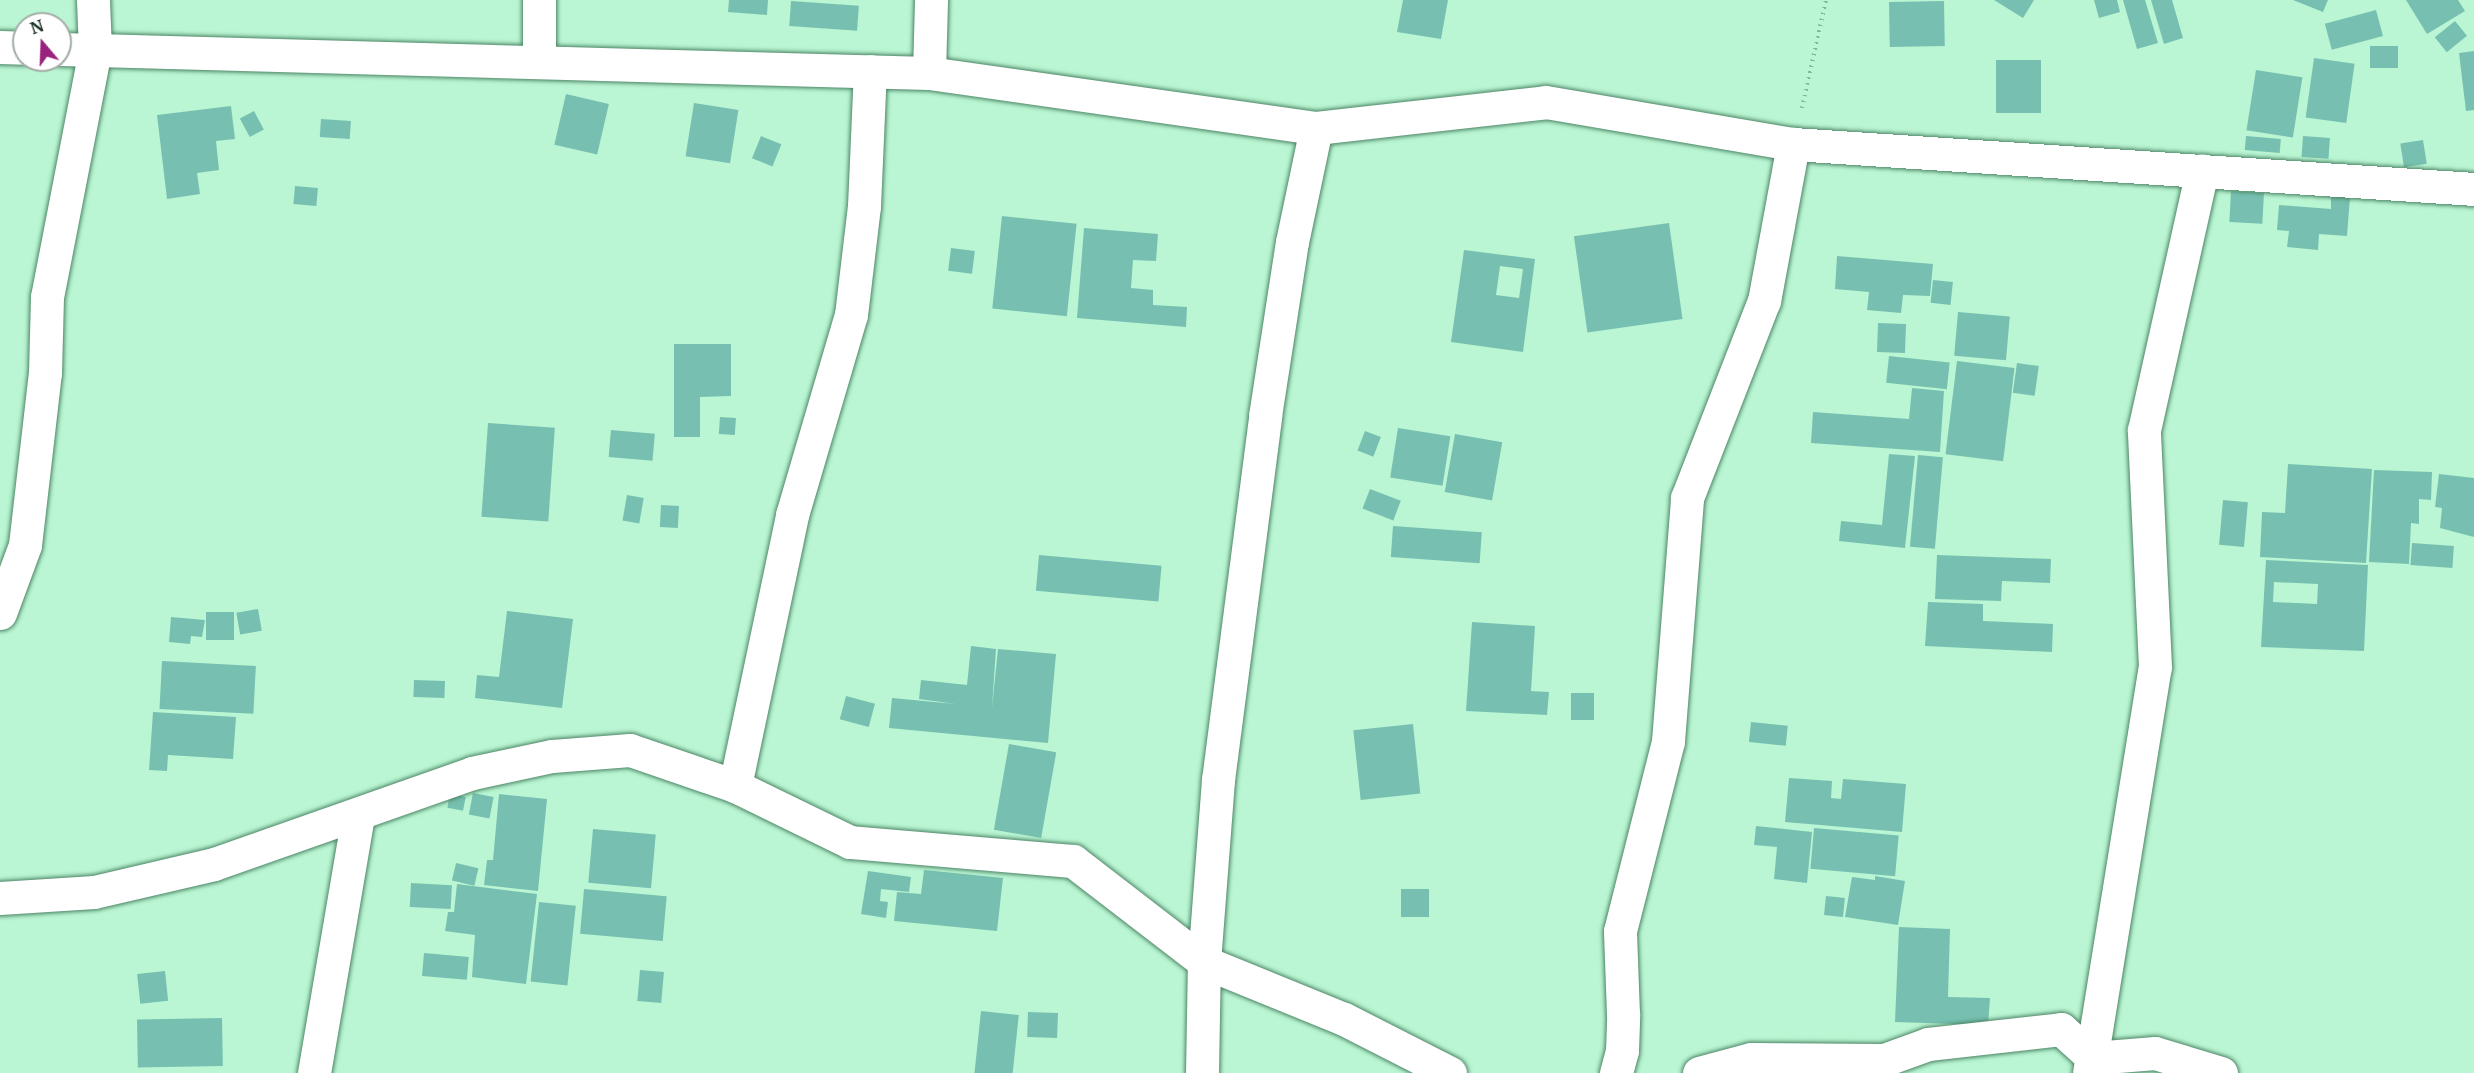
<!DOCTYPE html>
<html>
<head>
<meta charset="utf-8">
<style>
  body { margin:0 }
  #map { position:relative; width:2474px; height:1073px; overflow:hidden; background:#baf6d3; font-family:Merriweather,serif }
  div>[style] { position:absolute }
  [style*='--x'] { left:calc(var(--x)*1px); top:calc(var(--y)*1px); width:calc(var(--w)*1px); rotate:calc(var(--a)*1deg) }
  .building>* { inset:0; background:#77c0b1; transform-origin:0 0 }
  .path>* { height:4px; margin-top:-2px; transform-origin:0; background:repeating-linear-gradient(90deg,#86b69a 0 1.5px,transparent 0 6px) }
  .roads { filter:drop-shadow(0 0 2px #4c8566) drop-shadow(0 0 2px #4c8566) }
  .street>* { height:33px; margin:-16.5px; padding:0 16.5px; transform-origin:16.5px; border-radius:16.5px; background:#fff }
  span { translate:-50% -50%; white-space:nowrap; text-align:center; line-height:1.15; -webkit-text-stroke:4.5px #fff; paint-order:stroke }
  .north { position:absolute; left:12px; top:12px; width:60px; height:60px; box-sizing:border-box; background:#fff; border:2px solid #a3ada7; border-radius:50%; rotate:341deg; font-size:16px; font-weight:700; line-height:24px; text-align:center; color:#193124 }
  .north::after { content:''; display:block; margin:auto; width:21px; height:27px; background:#98227d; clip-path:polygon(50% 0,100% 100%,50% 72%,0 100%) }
</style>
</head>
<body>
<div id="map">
  <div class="building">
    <div style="clip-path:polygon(729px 0,768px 0,767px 15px,728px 12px)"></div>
    <div style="clip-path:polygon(1403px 0,1448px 0,1441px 39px,1397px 32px)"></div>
    <div style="clip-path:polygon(1994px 0,2034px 0,2023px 18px)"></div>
    <div style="clip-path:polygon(2094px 0,2117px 0,2120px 12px,2099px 18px)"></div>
    <div style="clip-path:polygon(2123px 0,2145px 0,2158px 43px,2137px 49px)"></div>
    <div style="clip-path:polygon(2151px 0,2172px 0,2183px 38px,2164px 44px)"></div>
    <div style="clip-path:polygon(2293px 0,2328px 0,2323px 12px)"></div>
    <div style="clip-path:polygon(2406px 0,2458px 0,2465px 11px,2427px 34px)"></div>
    <div style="left:791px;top:1px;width:68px;height:25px;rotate:4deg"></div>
    <div style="left:1944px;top:1px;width:45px;height:55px;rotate:89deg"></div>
    <div style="left:2376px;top:10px;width:27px;height:53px;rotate:75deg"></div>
    <div style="left:2455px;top:21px;width:19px;height:26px;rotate:51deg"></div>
    <div style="left:2370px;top:46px;width:28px;height:22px"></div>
    <div style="clip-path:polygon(2474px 51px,2474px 110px,2466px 111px,2459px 53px)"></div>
    <div style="left:2314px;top:58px;width:41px;height:60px;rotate:8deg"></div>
    <div style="left:1996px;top:60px;width:45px;height:53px"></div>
    <div style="left:2256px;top:70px;width:47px;height:61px;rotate:9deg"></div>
    <div style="left:566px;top:94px;width:44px;height:52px;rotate:13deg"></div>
    <div style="left:694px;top:103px;width:45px;height:54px;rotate:9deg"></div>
    <div style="clip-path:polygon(231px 106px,235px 139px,216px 141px,219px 170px,197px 173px,200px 194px,167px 199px,157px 115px)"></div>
    <div style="left:254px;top:111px;width:21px;height:16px;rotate:62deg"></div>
    <div style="left:321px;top:119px;width:30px;height:18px;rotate:4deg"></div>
    <div style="left:761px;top:136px;width:22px;height:24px;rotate:22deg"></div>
    <div style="left:2246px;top:136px;width:35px;height:14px;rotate:5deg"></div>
    <div style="left:2303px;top:136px;width:27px;height:21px;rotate:4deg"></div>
    <div style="left:2423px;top:140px;width:24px;height:23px;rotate:81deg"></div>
    <div style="left:295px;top:186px;width:23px;height:18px;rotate:5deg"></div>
    <div style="left:2231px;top:191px;width:33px;height:31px;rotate:3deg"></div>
    <div style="clip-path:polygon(2331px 195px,2350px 197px,2347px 236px,2319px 234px,2318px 250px,2287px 247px,2289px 231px,2277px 230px,2279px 205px,2331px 209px)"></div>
    <div style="left:1002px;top:216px;width:75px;height:93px;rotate:6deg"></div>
    <div style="left:1669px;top:223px;width:97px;height:96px;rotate:82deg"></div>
    <div style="clip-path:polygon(1084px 228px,1158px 234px,1156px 261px,1133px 260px,1131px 288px,1153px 290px,1153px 305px,1187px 307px,1186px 327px,1077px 318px)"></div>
    <div style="left:951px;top:248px;width:24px;height:23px;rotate:7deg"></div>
    <div style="clip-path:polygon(evenodd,1464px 250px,1535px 259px,1523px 352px,1451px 342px,1464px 250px,1500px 266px,1523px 269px,1519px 298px,1496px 295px,1500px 266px)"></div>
    <div style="clip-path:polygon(1837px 256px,1933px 264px,1930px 296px,1903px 295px,1901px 313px,1867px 310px,1869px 292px,1835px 289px)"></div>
    <div style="left:1933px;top:280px;width:20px;height:23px;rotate:6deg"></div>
    <div style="left:1958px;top:312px;width:52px;height:44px;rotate:5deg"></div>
    <div style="left:1878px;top:323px;width:28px;height:29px;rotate:2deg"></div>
    <div style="clip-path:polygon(674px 344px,731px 344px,731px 396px,700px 397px,700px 437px,674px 437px)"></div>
    <div style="left:1889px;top:356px;width:61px;height:27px;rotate:6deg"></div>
    <div style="left:1957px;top:361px;width:58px;height:94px;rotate:7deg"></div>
    <div style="left:2017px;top:363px;width:22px;height:30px;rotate:8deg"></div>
    <div style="clip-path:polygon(1912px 388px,1944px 391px,1940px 452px,1811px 443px,1813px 412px,1909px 419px)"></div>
    <div style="left:720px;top:417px;width:16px;height:17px;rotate:4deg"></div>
    <div style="left:488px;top:423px;width:67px;height:94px;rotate:4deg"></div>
    <div style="left:1398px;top:428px;width:53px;height:50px;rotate:9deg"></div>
    <div style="left:611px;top:430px;width:44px;height:27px;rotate:5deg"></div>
    <div style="left:1365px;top:431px;width:17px;height:21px;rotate:21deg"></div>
    <div style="left:1455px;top:434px;width:48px;height:59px;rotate:10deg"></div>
    <div style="clip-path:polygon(1889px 454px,1915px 456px,1905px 548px,1839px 541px,1841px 521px,1882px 525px)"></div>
    <div style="left:1918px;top:455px;width:25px;height:92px;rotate:5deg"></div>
    <div style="clip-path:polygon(2288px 464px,2372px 469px,2366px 563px,2260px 557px,2262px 512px,2285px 513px)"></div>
    <div style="clip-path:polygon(2374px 470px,2432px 472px,2431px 500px,2419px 499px,2419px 524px,2411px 523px,2409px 564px,2369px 562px)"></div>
    <div style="clip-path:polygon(2439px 474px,2474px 478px,2474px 537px,2440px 528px,2442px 508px,2435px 507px)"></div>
    <div style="left:1370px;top:489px;width:33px;height:21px;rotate:21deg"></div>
    <div style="left:627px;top:495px;width:17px;height:26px;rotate:10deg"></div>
    <div style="left:2223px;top:500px;width:25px;height:45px;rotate:5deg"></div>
    <div style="left:661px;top:505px;width:18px;height:22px;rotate:3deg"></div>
    <div style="left:1393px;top:526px;width:89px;height:31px;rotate:4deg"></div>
    <div style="left:2412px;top:543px;width:42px;height:22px;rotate:4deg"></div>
    <div style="left:1039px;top:555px;width:123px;height:36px;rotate:5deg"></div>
    <div style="clip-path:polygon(1937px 555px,2051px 559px,2050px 583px,2002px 581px,2001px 601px,1935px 599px)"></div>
    <div style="clip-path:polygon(evenodd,2266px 560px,2368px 565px,2364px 651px,2261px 647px,2266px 560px,2274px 582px,2318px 584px,2317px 604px,2273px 602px,2274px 582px)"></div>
    <div style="clip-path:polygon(1928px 602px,1983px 604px,1983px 621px,2053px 624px,2052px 652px,1925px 646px)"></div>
    <div style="left:258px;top:609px;width:22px;height:22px;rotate:80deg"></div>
    <div style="clip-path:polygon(507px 611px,573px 619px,562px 708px,475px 698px,477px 675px,499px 677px)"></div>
    <div style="left:206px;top:612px;width:28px;height:28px"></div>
    <div style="clip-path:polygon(171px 617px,205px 620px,202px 637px,191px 636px,190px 644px,169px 642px)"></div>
    <div style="clip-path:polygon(1472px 622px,1535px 626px,1531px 691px,1549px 692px,1547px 715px,1466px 711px)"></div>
    <div style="clip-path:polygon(971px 646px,996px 649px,992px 708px,998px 649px,1056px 654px,1048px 743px,889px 728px,892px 698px,956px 704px,919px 699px,921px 680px,967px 685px)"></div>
    <div style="left:162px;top:661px;width:94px;height:48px;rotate:3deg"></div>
    <div style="left:414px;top:680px;width:31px;height:17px;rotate:2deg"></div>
    <div style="left:1571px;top:693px;width:23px;height:27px"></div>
    <div style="left:846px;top:696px;width:30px;height:24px;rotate:15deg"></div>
    <div style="clip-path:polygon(153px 712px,236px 717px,233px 759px,168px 755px,167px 771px,149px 770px)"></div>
    <div style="left:1751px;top:722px;width:37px;height:20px;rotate:6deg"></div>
    <div style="left:1413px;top:724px;width:70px;height:60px;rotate:84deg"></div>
    <div style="left:1009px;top:744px;width:48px;height:87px;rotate:10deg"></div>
    <div style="clip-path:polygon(1789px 778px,1832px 781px,1831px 798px,1841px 799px,1843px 779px,1906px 784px,1902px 832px,1785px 822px)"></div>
    <div style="left:473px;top:793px;width:21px;height:22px;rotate:11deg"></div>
    <div style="left:450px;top:794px;width:16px;height:14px;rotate:11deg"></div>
    <div style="clip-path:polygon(499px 794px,547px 799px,538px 891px,484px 885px,487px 860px,493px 860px)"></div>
    <div style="clip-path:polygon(1756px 826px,1812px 832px,1807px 883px,1774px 879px,1777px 847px,1754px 845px)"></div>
    <div style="left:1814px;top:828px;width:85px;height:41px;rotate:5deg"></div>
    <div style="left:593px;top:829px;width:63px;height:54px;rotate:5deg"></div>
    <div style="left:456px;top:863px;width:23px;height:18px;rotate:13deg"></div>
    <div style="clip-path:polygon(924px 870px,1003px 878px,997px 931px,894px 921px,897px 892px,921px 894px)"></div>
    <div style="clip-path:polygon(868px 871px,911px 877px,909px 892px,881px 889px,880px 901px,888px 902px,886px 918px,861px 914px)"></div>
    <div style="clip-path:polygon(1875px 876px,1905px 881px,1898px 925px,1845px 917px,1852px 877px,1875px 880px)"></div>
    <div style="left:411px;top:883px;width:41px;height:24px;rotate:3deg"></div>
    <div style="clip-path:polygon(457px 884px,537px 894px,526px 984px,472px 977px,475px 935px,445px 931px,448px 912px,454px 912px)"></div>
    <div style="left:584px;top:889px;width:83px;height:45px;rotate:5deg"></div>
    <div style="left:1401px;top:889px;width:28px;height:28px"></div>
    <div style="left:1826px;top:896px;width:19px;height:19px;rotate:6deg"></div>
    <div style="left:539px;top:902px;width:37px;height:80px;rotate:6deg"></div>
    <div style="clip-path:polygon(1899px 927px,1950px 929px,1948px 997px,1990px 998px,1988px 1025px,1895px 1022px)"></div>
    <div style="left:424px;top:953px;width:45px;height:23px;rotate:5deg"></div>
    <div style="left:640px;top:970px;width:24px;height:31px;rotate:5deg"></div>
    <div style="left:165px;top:971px;width:30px;height:28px;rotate:84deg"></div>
    <div style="left:981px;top:1011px;width:38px;height:63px;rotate:6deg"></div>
    <div style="left:1028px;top:1012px;width:30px;height:25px;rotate:2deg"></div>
    <div style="left:222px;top:1018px;width:48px;height:85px;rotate:89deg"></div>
  </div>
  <div class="path">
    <div style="--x:1802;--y:108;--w:111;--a:-77.5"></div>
  </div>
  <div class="roads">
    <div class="street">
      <div style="--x:0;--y:47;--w:24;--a:2"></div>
      <div style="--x:60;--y:49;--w:869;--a:1.58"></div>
      <div style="--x:929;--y:73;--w:391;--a:8.1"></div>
      <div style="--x:1316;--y:128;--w:231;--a:-6.4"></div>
      <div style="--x:1546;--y:102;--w:251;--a:9.7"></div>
      <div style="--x:1793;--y:144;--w:682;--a:3.78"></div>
      <div style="--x:539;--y:61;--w:61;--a:-90"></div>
      <div style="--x:929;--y:73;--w:73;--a:-88.4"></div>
      <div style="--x:0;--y:613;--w:72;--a:-69.8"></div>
      <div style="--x:25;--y:545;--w:173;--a:-83.4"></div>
      <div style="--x:45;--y:373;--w:76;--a:-88.5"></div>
      <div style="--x:47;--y:297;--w:252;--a:-79"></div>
      <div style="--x:95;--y:50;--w:50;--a:-92.3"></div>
      <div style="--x:735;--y:786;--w:277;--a:-78.1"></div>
      <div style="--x:792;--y:515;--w:209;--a:-73.6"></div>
      <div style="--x:851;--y:315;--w:110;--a:-83.2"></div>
      <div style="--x:864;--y:206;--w:135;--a:-87.5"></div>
      <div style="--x:0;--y:898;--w:94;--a:-3.7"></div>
      <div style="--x:94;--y:892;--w:123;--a:-13.1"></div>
      <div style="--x:214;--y:864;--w:274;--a:-19.4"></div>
      <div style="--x:472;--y:773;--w:82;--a:-12"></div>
      <div style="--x:552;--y:756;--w:78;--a:-4.4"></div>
      <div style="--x:630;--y:750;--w:111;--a:18.9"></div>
      <div style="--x:735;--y:786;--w:128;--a:26"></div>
      <div style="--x:850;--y:842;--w:224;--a:4.9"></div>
      <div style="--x:1073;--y:861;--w:165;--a:37.6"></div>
      <div style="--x:1204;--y:962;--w:151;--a:22.2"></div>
      <div style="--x:1344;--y:1019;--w:119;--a:27"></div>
      <div style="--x:314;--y:1073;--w:262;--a:-80.3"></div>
      <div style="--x:1202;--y:1073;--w:111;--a:-89"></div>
      <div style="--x:1204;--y:962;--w:183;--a:-85.6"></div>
      <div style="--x:1218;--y:780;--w:367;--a:-82.6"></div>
      <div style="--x:1265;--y:416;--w:176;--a:-81.2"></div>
      <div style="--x:1292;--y:242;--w:116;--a:-78.1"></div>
      <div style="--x:1616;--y:1073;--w:23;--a:-75"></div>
      <div style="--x:1622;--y:1051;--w:37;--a:-88"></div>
      <div style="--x:1623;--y:1014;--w:83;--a:-92.1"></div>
      <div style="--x:1620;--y:931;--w:196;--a:-75.8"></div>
      <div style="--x:1668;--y:741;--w:244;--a:-85.5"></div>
      <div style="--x:1687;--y:498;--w:212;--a:-68.7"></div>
      <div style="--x:1764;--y:301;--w:160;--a:-79.5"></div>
      <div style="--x:1699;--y:1073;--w:54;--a:-15.1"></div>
      <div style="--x:1751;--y:1059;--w:133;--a:0.4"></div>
      <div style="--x:1884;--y:1060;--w:47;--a:-20"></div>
      <div style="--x:1928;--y:1044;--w:134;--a:-6.4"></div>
      <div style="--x:2061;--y:1029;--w:43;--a:42.2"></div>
      <div style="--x:2093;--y:1058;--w:62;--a:-4.6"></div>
      <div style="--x:2155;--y:1053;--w:69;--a:16.9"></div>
      <div style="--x:2089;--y:1073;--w:411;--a:-80.8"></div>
      <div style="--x:2155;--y:667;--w:237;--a:-92.7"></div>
      <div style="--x:2144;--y:430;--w:266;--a:-77.4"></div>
    </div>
  </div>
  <div class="north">N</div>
</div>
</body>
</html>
